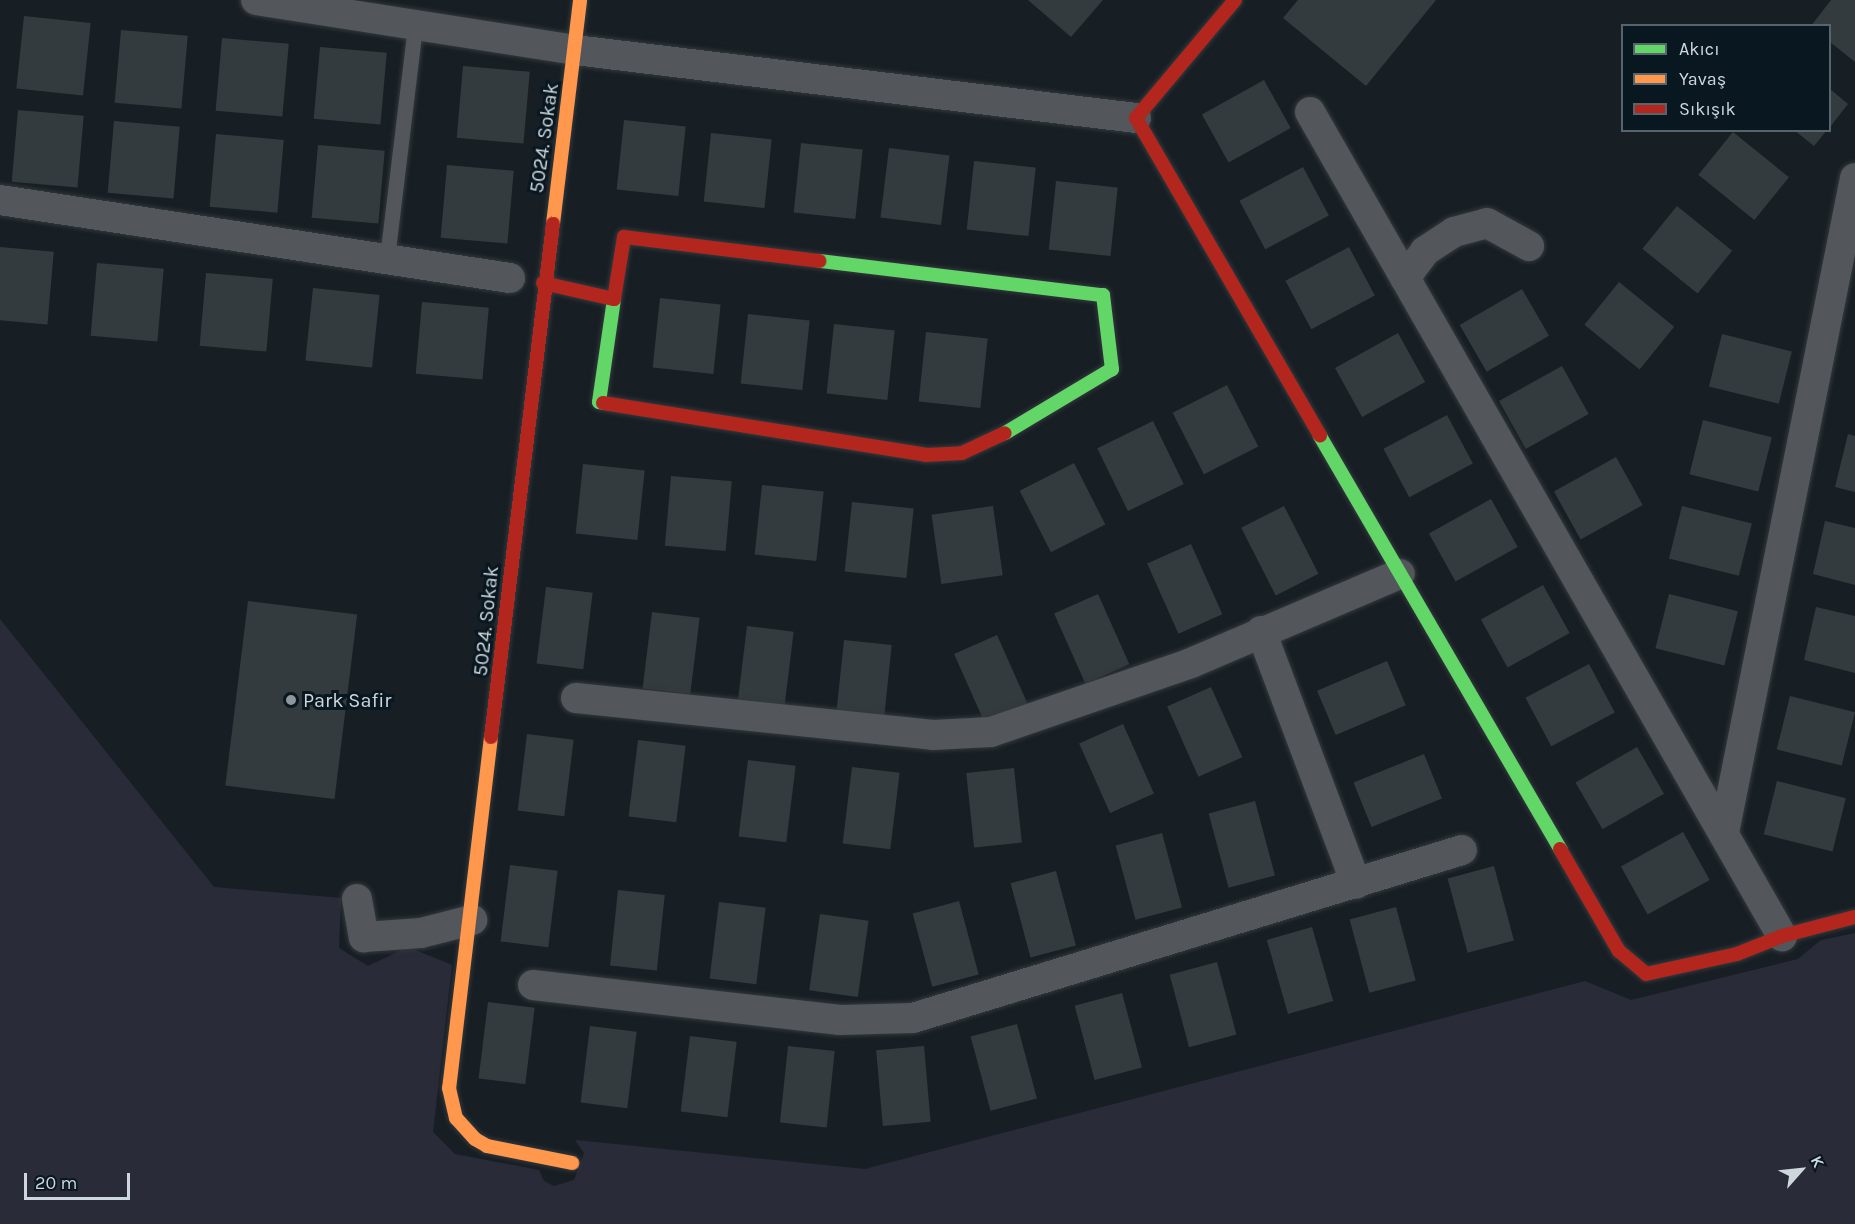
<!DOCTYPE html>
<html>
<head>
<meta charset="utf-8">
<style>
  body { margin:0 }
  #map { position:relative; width:1855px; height:1224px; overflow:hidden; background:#181f24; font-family:Karla,sans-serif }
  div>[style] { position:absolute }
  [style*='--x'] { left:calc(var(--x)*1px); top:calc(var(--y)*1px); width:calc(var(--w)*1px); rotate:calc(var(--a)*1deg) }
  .green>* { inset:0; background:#2a2b39 }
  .building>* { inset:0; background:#343b3f; transform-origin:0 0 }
  .roads { filter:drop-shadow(0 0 2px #32393d) drop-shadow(0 0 2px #32393d) }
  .lane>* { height:15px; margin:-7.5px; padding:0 7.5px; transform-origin:7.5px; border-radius:7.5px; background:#53565a }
  .street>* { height:30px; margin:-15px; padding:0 15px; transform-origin:15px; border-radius:15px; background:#53565a }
  .fast>* { height:14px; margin:-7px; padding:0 7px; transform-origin:7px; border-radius:7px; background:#63d668 }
  .slow>* { height:14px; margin:-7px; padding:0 7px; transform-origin:7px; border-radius:7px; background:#ff974d }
  .jam>* { height:14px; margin:-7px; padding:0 7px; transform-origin:7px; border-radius:7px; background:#b3261e }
  .dots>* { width:16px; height:16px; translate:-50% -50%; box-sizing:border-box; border:3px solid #091720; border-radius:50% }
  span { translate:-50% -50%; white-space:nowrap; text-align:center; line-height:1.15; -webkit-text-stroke:6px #091720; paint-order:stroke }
  .street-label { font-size:20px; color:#ced7de }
  .poi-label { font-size:20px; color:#ced7de }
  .left { translate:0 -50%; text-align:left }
  .legend { position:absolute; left:1621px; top:24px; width:210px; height:108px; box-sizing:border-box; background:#091720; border:2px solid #58646c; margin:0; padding:8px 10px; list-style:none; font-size:18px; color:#ced7de }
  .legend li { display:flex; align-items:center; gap:12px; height:30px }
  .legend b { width:30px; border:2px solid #58646c }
  .north { position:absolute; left:1771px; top:1140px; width:60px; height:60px; -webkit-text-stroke:4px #091720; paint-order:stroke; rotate:63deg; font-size:16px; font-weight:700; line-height:24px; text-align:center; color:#ced7de }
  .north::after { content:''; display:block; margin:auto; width:21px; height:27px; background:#ced7de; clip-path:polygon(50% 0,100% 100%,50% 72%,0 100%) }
  .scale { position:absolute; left:24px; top:1173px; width:106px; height:27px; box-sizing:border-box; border:3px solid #ced7de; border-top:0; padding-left:8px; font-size:18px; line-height:21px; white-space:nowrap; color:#ced7de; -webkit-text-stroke:4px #091720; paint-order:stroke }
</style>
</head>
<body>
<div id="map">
  <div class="green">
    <div style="clip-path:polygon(0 619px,214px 887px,341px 898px,339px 948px,368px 966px,408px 947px,452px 965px,433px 1132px,455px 1154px,539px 1170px,544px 1181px,554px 1186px,574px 1180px,584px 1153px,575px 1140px,865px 1169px,1585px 981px,1631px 1000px,1798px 959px,1821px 940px,1855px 933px,1855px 1224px,0 1224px)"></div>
  </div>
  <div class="building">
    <div style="clip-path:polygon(1028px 0,1103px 0,1071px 37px)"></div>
    <div style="clip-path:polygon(1298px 0,1436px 0,1366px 86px,1283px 18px)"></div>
    <div style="clip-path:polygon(1831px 0,1855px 0,1855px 62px,1830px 42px,1830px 26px,1811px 26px)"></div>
    <div style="left:24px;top:16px;width:67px;height:73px;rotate:6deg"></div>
    <div style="left:121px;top:30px;width:67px;height:73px;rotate:5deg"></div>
    <div style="left:222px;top:38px;width:67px;height:73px;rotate:5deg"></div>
    <div style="left:320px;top:47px;width:67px;height:72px;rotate:5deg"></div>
    <div style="left:463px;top:66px;width:67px;height:72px;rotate:5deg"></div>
    <div style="left:1264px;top:80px;width:55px;height:71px;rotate:61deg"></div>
    <div style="clip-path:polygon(1830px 89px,1848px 104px,1830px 127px)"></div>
    <div style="left:18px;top:110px;width:66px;height:72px;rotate:5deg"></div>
    <div style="left:624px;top:120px;width:62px;height:70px;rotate:6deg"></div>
    <div style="left:114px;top:121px;width:66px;height:72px;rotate:5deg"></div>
    <div style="clip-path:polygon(1794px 130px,1827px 130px,1814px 146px)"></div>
    <div style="left:1733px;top:132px;width:72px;height:55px;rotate:39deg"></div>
    <div style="left:711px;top:133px;width:61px;height:69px;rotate:6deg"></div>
    <div style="left:216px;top:134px;width:68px;height:73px;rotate:5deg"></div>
    <div style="left:801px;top:143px;width:62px;height:70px;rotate:6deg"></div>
    <div style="left:318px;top:145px;width:67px;height:73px;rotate:5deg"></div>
    <div style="left:889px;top:148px;width:61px;height:70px;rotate:7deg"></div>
    <div style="left:974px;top:161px;width:62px;height:69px;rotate:6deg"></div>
    <div style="left:447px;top:165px;width:67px;height:73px;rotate:5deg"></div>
    <div style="left:1303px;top:167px;width:55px;height:72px;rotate:62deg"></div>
    <div style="left:1056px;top:181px;width:62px;height:69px;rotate:6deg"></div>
    <div style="left:1677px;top:206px;width:71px;height:55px;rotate:39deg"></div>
    <div style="left:0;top:247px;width:54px;height:73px;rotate:5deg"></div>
    <div style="left:1349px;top:247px;width:55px;height:72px;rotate:62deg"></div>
    <div style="left:97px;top:263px;width:67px;height:73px;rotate:5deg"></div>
    <div style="left:206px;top:273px;width:67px;height:73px;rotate:5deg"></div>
    <div style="left:1619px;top:282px;width:71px;height:55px;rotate:39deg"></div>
    <div style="left:313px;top:288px;width:67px;height:73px;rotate:6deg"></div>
    <div style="left:1522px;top:289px;width:54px;height:72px;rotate:60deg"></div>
    <div style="left:660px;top:298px;width:61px;height:70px;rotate:6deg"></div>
    <div style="left:422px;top:302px;width:67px;height:72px;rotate:5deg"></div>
    <div style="left:748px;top:314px;width:62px;height:70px;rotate:6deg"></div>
    <div style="left:834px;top:324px;width:61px;height:70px;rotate:6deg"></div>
    <div style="left:926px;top:332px;width:62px;height:70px;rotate:6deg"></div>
    <div style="left:1398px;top:333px;width:56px;height:72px;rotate:61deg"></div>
    <div style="left:1722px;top:334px;width:72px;height:54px;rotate:14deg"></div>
    <div style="left:1562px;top:366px;width:55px;height:72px;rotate:61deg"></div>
    <div style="left:1227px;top:385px;width:69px;height:61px;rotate:63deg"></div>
    <div style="left:1447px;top:415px;width:55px;height:72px;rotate:62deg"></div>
    <div style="left:1703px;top:420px;width:71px;height:56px;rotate:14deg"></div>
    <div style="left:1153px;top:421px;width:70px;height:62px;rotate:64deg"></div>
    <div style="clip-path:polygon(1848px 434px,1855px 436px,1855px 492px,1835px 487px)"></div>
    <div style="left:1616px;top:457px;width:55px;height:71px;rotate:61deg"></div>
    <div style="left:1074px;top:463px;width:69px;height:61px;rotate:63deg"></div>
    <div style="left:583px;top:464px;width:62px;height:70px;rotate:6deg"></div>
    <div style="left:671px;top:476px;width:61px;height:70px;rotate:5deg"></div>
    <div style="left:762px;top:485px;width:62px;height:70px;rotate:6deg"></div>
    <div style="left:1491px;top:499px;width:55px;height:71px;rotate:61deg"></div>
    <div style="left:852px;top:502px;width:62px;height:70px;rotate:6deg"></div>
    <div style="left:993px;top:506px;width:70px;height:62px;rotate:82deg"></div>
    <div style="left:1284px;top:506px;width:76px;height:48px;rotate:63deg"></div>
    <div style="left:1682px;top:506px;width:72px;height:54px;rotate:14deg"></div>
    <div style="clip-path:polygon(1825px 521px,1855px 528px,1855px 585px,1813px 574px)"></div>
    <div style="left:1191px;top:544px;width:77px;height:48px;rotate:66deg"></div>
    <div style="left:1543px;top:585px;width:55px;height:71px;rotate:61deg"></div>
    <div style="left:546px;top:587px;width:47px;height:77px;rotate:7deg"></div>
    <div style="left:1098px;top:594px;width:77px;height:48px;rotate:66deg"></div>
    <div style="left:1669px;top:594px;width:71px;height:56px;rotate:14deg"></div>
    <div style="left:248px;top:601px;width:110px;height:186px;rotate:7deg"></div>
    <div style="clip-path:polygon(1816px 607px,1855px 616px,1855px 673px,1804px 660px)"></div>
    <div style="left:652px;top:612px;width:48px;height:77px;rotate:7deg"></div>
    <div style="left:747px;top:626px;width:47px;height:77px;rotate:7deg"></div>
    <div style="left:997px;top:635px;width:76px;height:47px;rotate:66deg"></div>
    <div style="left:844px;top:640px;width:48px;height:76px;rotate:6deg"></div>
    <div style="left:1387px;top:661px;width:48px;height:76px;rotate:67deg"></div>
    <div style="left:1589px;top:664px;width:55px;height:72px;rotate:62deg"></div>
    <div style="left:1211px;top:687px;width:77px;height:48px;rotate:66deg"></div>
    <div style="left:1790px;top:696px;width:67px;height:55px;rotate:14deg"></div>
    <div style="left:1123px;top:724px;width:76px;height:48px;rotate:66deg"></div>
    <div style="left:527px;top:734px;width:47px;height:77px;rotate:7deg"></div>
    <div style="left:638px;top:740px;width:48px;height:77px;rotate:7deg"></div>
    <div style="left:1637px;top:747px;width:54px;height:71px;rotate:60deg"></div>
    <div style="left:1424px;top:754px;width:48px;height:76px;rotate:68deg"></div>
    <div style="left:748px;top:760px;width:48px;height:77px;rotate:7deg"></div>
    <div style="left:852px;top:767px;width:48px;height:77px;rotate:7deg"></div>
    <div style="left:1014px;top:768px;width:75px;height:48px;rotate:84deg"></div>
    <div style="left:1777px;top:781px;width:71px;height:55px;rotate:14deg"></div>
    <div style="left:1255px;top:801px;width:77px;height:48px;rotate:75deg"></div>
    <div style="left:1683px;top:832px;width:55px;height:71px;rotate:61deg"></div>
    <div style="left:1162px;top:833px;width:77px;height:48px;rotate:75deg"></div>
    <div style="left:510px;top:865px;width:48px;height:77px;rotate:7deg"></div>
    <div style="left:1494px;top:866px;width:77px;height:48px;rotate:75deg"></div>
    <div style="left:1056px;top:871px;width:77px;height:47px;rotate:75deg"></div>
    <div style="left:618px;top:890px;width:47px;height:76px;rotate:6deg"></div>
    <div style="left:959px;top:901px;width:76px;height:48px;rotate:75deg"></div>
    <div style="left:719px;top:902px;width:47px;height:77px;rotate:7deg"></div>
    <div style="left:1396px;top:907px;width:76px;height:48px;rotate:75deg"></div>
    <div style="left:820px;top:914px;width:49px;height:77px;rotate:8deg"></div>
    <div style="left:1312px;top:927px;width:77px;height:47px;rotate:74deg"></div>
    <div style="left:1217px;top:962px;width:75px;height:49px;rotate:75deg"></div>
    <div style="left:1122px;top:993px;width:77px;height:49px;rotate:75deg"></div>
    <div style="left:488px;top:1002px;width:47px;height:77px;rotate:7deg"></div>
    <div style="left:1017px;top:1024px;width:77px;height:48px;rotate:75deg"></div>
    <div style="left:590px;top:1026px;width:47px;height:77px;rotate:7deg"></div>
    <div style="left:690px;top:1036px;width:47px;height:76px;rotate:7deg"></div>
    <div style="left:788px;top:1046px;width:47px;height:77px;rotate:6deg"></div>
    <div style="left:924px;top:1046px;width:76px;height:48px;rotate:85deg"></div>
  </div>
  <div class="roads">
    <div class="lane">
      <div style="--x:387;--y:258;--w:235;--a:-83.1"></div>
    </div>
    <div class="street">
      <div style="--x:256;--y:0;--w:323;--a:8.9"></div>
      <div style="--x:575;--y:50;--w:565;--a:6.91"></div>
      <div style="--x:1310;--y:112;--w:950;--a:60.2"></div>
      <div style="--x:0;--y:200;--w:516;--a:8.7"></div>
      <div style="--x:1405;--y:278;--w:34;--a:-53"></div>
      <div style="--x:1425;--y:251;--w:35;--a:-33"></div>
      <div style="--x:1454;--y:232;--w:34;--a:-15"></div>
      <div style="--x:1487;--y:223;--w:48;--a:28.7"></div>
      <div style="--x:1261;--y:631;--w:270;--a:69.4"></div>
      <div style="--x:576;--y:698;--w:359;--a:5.9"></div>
      <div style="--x:933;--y:735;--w:58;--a:-3"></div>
      <div style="--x:991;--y:732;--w:212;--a:-19"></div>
      <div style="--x:1191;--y:663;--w:227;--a:-23.1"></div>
      <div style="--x:1724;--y:833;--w:668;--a:-78.69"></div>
      <div style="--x:357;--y:899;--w:39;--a:80"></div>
      <div style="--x:364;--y:937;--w:57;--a:-4"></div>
      <div style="--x:421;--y:933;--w:53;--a:-14.3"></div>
      <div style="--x:533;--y:985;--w:309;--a:6.5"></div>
      <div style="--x:840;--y:1020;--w:73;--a:-1.6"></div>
      <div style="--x:913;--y:1018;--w:574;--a:-17.01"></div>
    </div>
    <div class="fast">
      <div style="--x:820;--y:261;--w:285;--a:6.9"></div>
      <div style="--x:1103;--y:295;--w:75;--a:83.1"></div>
      <div style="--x:1112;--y:369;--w:125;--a:149.1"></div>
      <div style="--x:603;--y:403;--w:4;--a:-166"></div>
      <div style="--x:599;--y:402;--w:104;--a:-81.7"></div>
      <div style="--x:1320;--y:436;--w:478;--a:59.8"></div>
    </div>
    <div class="slow">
      <div style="--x:553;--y:224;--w:226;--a:-83.1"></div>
      <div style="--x:491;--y:737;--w:354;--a:96.8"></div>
      <div style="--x:449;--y:1088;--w:31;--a:77"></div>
      <div style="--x:456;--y:1118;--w:28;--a:48"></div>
      <div style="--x:475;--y:1139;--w:14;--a:30"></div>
      <div style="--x:487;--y:1146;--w:87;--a:11.3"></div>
    </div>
    <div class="jam">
      <div style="--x:1235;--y:0;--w:154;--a:130"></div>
      <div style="--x:1136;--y:118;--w:367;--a:59.9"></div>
      <div style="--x:543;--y:283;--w:73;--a:12.7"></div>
      <div style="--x:614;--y:299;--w:63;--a:-80.8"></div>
      <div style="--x:624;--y:237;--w:197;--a:7"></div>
      <div style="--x:603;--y:403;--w:327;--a:9.1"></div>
      <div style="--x:926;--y:455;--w:36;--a:-3"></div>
      <div style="--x:962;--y:453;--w:47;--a:-24.9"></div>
      <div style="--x:491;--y:737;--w:517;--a:-83.11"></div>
      <div style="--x:1560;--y:849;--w:118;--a:60"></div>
      <div style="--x:1619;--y:951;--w:35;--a:40"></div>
      <div style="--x:1646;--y:974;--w:93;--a:-12.4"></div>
      <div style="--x:1737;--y:954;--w:48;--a:-21.8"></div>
      <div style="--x:1782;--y:936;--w:75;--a:-14.6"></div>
    </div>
  </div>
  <div class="dots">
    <div style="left:291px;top:700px;background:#8e979d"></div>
  </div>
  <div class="street-label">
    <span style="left:544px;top:138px;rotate:-82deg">5024. Sokak</span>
    <span style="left:486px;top:621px;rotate:-84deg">5024. Sokak</span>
  </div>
  <div class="poi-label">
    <span class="left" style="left:303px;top:700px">Park Safir</span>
  </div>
  <ul class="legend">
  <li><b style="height:8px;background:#63d668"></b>Akıcı</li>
  <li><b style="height:8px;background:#ff974d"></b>Yavaş</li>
  <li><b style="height:8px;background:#b3261e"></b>Sıkışık</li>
  </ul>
  <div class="north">K</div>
  <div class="scale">20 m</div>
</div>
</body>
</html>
